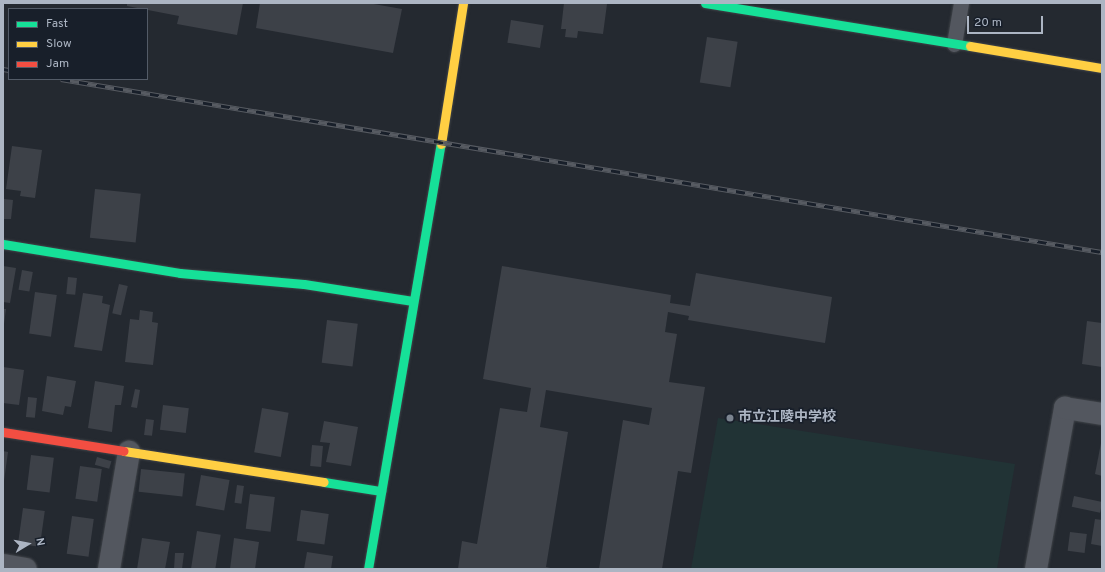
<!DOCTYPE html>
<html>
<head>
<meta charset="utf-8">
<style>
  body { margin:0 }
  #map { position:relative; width:1105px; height:572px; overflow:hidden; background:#242930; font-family:Overpass,"Noto Sans JP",sans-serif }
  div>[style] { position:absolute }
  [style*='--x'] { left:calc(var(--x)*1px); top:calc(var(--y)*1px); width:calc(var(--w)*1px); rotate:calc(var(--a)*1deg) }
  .green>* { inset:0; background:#213335 }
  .building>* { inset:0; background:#3d4148; transform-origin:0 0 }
  .roads { filter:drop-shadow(0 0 1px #404449) drop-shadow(0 0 1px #404449) }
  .lane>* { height:15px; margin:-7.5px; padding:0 7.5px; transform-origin:7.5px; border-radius:7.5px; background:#53575f }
  .street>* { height:22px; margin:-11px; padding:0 11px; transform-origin:11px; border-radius:11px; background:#53575f }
  .fast>* { height:9px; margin:-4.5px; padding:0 4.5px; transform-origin:4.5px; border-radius:4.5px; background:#16e098 }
  .slow>* { height:9px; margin:-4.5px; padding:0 4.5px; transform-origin:4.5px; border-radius:4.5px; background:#ffcf43 }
  .jam>* { height:9px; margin:-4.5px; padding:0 4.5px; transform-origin:4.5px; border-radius:4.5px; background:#f24e42 }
  .rail>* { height:4.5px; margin-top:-2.25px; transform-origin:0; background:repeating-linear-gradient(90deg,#181f2a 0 9px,#575b62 0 18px); box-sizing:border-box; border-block:1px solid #575b62 }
  .dots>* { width:11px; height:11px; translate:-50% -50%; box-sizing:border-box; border:2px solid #181f2a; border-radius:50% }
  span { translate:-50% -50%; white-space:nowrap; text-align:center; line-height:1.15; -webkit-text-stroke:3px #181f2a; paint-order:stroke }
  .poi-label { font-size:14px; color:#acb5c3; font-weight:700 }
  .left { translate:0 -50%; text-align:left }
  .frame { position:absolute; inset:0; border:4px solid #acb5c3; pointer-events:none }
  .legend { position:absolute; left:8px; top:8px; width:140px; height:72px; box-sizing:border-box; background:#181f2a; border:1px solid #535b67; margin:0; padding:5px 7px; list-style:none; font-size:12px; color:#acb5c3 }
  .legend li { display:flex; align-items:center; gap:8px; height:20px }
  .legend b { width:20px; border:1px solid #535b67 }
  .north { position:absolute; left:8px; top:524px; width:40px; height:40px; -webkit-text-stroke:3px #181f2a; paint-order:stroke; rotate:80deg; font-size:11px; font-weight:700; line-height:16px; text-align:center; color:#acb5c3 }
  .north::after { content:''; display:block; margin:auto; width:14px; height:18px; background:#acb5c3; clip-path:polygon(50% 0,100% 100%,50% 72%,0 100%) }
  .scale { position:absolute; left:967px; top:16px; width:76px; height:18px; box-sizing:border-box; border:2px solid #acb5c3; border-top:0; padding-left:5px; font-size:12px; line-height:14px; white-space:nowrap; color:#acb5c3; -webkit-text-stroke:3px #181f2a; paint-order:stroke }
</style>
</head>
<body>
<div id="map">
  <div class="green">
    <div style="clip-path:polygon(718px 418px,1015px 464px,997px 569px,691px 569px)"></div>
  </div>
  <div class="building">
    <div style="clip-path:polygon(127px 3px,243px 3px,237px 35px,177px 24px,179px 16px,127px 6px)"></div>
    <div style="clip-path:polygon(260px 3px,368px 3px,402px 9px,393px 53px,256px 28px)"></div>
    <div style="clip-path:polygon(564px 3px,607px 4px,603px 34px,578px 31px,577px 38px,565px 37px,566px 29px,561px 29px)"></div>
    <div style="left:511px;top:20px;width:33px;height:23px;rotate:9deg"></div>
    <div style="left:707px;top:37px;width:31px;height:46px;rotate:9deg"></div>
    <div style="clip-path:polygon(12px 146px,42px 150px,35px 198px,20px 196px,21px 191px,6px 189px)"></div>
    <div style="left:95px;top:189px;width:46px;height:49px;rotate:6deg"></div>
    <div style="clip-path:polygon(4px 199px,13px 200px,11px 219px,3px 219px)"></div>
    <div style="clip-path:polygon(3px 266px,16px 268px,10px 303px,3px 302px)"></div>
    <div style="clip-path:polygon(502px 266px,671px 295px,670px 303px,690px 306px,696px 273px,832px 297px,825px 343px,688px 320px,689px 316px,668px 312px,665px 332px,677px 334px,669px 382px,705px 387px,691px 473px,678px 471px,662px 569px,599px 569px,623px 420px,649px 425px,652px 408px,546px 390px,540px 427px,568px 432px,546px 567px,555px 569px,458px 569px,462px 541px,477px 544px,500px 408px,527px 412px,531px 388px,483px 379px)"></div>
    <div style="left:22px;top:270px;width:11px;height:20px;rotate:10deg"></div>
    <div style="left:68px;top:277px;width:9px;height:17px;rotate:6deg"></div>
    <div style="left:119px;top:284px;width:9px;height:30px;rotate:13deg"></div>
    <div style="left:35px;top:292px;width:22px;height:42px;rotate:8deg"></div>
    <div style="clip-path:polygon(83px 293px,103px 296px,102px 303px,110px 305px,102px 351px,74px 347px)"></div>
    <div style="clip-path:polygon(3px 309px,6px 309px,4px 324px,3px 324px)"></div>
    <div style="clip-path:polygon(140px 310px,153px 312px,152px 322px,158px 323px,153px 365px,125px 362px,130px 319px,139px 320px)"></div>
    <div style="left:327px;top:320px;width:31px;height:43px;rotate:7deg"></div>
    <div style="clip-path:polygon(1087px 321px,1102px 323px,1102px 367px,1082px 364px)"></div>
    <div style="clip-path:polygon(3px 367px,24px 370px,19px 405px,3px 403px)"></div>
    <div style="clip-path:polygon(47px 376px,76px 381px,71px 407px,65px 406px,63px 415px,42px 411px)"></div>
    <div style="clip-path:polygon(95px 381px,124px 386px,121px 405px,115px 405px,112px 432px,88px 428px)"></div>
    <div style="clip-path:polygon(135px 389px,140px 390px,137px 408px,131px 407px)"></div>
    <div style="left:28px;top:397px;width:9px;height:20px;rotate:6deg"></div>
    <div style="left:163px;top:405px;width:26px;height:25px;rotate:7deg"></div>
    <div style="left:262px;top:408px;width:27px;height:45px;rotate:10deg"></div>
    <div style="left:146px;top:419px;width:8px;height:16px;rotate:7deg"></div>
    <div style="clip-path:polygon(324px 421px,358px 427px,351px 466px,326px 462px,330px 443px,320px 442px)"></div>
    <div style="clip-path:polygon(1101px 443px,1102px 443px,1102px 476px,1095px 474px)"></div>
    <div style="left:312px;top:445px;width:11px;height:21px;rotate:5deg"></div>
    <div style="clip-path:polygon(3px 451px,8px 452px,4px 481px,3px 481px)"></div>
    <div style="left:31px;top:455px;width:23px;height:35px;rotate:7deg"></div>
    <div style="left:97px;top:457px;width:15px;height:8px;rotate:16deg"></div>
    <div style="left:80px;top:466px;width:22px;height:33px;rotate:8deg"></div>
    <div style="left:141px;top:469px;width:44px;height:23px;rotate:6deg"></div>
    <div style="left:201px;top:475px;width:29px;height:31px;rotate:10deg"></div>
    <div style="left:237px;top:485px;width:7px;height:18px;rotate:8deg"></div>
    <div style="left:250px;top:494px;width:25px;height:35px;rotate:7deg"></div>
    <div style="left:1074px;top:496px;width:29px;height:11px;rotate:12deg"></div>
    <div style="left:23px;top:508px;width:22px;height:36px;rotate:8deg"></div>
    <div style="left:301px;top:510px;width:28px;height:31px;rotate:8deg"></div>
    <div style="left:72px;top:516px;width:22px;height:38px;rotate:8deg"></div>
    <div style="clip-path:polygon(1095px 519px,1102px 520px,1102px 546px,1091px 544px)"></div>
    <div style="left:197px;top:531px;width:24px;height:38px;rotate:9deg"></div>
    <div style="left:1070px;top:532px;width:17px;height:19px;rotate:7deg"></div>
    <div style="clip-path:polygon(142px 538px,170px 542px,165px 569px,137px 569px)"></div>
    <div style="clip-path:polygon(234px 538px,259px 542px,255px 569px,230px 569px)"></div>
    <div style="clip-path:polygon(307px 552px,333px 556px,331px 569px,304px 569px)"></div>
    <div style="clip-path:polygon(175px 553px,184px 553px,182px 569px,174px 569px)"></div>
  </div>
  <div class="roads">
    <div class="lane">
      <div style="--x:954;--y:44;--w:42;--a:-80.3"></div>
    </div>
    <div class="street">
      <div style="--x:3;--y:565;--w:23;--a:10"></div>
      <div style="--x:109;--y:569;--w:119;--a:-80.3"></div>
      <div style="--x:1036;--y:569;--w:164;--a:-79.8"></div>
      <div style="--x:1065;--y:408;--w:37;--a:9"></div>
    </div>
    <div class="fast">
      <div style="--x:705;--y:3;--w:268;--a:9.2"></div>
      <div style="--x:3;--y:244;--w:179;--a:9.3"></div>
      <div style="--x:180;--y:273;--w:124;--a:5.1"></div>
      <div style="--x:304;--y:284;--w:110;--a:8.9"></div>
      <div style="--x:324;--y:482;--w:58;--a:9"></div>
      <div style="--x:368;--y:569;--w:431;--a:-80.3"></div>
    </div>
    <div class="slow">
      <div style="--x:970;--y:46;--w:134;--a:9.5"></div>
      <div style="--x:441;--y:144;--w:143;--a:-81.1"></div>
      <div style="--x:124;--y:451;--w:202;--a:8.8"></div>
    </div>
    <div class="jam">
      <div style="--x:3;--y:432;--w:122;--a:8.9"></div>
    </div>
  </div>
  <div class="rail">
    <div style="--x:3;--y:69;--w:6;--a:9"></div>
    <div style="--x:61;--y:79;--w:1055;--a:9.44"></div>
  </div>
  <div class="dots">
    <div style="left:730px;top:418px;background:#7c8490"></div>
  </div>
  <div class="poi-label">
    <span class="left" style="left:738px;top:418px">市立江陵中学校</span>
  </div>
  <div class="frame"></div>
  <ul class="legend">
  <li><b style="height:5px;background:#16e098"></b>Fast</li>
  <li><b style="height:5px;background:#ffcf43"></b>Slow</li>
  <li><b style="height:5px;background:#f24e42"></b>Jam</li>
  </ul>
  <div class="north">N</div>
  <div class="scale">20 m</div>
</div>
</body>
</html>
